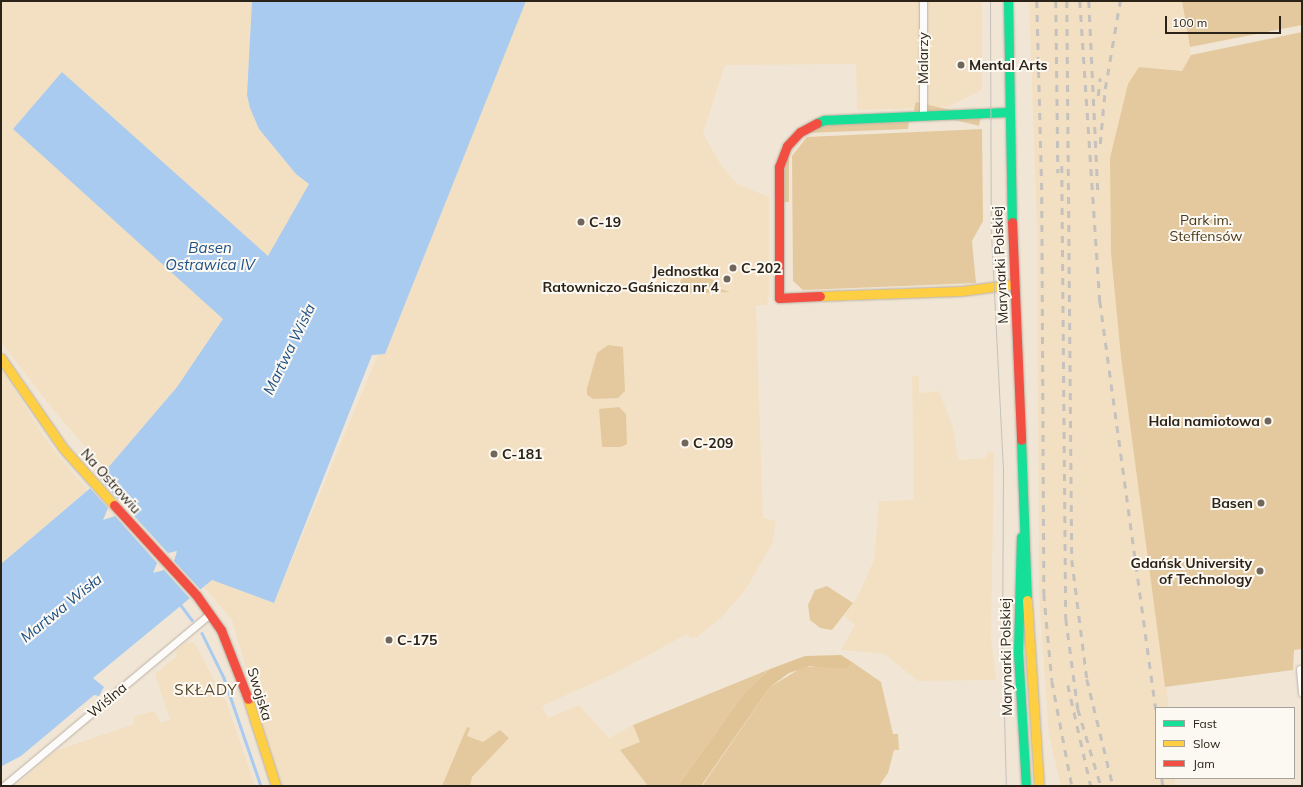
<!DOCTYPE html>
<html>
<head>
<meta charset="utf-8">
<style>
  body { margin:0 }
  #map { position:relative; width:1303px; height:787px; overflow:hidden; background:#f1e6d5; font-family:Mulish,sans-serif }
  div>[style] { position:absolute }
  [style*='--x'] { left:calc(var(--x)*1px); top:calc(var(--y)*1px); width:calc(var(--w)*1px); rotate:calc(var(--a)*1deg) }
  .built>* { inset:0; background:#f3e0c3 }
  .green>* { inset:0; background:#e4c99e; transform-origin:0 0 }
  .forest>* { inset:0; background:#e0c496 }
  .water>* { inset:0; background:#a9cbef }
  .pier>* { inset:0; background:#f1e6d5 }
  .stream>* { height:2.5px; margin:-1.25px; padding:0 1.25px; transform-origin:1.25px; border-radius:1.25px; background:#a9cbef }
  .roads { filter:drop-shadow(0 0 1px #bab1a4) drop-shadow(0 0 1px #bab1a4) }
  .street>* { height:7px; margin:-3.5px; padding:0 3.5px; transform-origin:3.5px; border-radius:3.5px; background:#fdfbf9 }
  .fast>* { height:9px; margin:-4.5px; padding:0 4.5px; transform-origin:4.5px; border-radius:4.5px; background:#16e098 }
  .slow>* { height:9px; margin:-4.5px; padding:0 4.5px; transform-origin:4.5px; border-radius:4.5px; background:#ffcf43 }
  .jam>* { height:9px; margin:-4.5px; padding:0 4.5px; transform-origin:4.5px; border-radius:4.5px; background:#f24e42 }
  .tram>* { height:1px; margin:-0.5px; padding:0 0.5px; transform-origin:0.5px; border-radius:0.5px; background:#c5c1bd }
  .rail>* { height:2.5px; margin-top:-1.25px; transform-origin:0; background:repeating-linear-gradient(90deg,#c5c1bd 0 7px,transparent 0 14px) }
  .dots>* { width:11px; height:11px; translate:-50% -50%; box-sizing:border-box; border:2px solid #fcf8f2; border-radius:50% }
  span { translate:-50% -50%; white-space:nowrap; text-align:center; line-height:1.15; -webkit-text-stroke:4px #fcf8f2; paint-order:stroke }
  .street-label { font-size:14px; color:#2b2317 }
  .poi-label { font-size:14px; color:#2b2317; font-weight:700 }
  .left { translate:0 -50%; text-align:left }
  .right { translate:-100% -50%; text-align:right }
  .park-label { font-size:14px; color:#4a3819 }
  .water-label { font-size:15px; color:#1c5187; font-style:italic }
  .neighbourhood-label { font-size:15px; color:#57462a; letter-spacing:1px }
  .frame { position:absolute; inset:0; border:2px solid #2b2317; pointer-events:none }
  .legend { position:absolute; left:1155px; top:707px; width:140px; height:72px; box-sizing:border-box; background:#fcf8f2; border:1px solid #a8a39a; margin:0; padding:5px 7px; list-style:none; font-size:12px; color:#2b2317 }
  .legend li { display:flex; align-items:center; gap:8px; height:20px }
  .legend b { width:20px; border:1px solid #a8a39a }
  .scale { position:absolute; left:1165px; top:16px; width:116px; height:18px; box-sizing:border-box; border:2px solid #2b2317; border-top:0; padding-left:5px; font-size:12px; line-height:14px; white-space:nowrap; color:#2b2317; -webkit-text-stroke:3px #fcf8f2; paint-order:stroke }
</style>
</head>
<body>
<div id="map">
  <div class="built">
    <div style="clip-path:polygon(1px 1px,252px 1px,247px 95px,259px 129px,296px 174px,309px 184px,273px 251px,177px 387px,107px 469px,108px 473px,55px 412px,1px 342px)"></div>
    <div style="clip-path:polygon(526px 1px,982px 1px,982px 90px,948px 107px,857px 110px,856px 64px,725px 65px,703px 133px,721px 165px,737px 184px,769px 197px,769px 293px,767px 305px,756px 305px,763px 518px,776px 521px,772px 544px,746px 589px,721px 618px,697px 637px,691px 639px,687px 634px,615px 673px,542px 706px,548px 718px,579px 705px,609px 738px,633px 725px,640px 742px,620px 750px,648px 786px,281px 786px,232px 620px,204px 587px,212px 580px,274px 603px)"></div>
    <div style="clip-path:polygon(1029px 1px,1182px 1px,1191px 55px,1182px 71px,1139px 67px,1111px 253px,1169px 708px,1156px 708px,1156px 778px,1175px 778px,1175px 786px,1061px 786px,1049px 735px,1039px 596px,1037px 226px)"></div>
    <div style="clip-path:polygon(1px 369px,49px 444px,87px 490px,1px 564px)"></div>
    <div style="clip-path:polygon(912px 376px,919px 376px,919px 393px,939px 391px,953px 427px,958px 460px,985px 458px,988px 452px,994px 452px,991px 637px,996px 680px,918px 681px,884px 654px,841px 650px,855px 625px,844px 616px,858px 596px,874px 560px,879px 501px,914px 500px)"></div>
    <div style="clip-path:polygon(194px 642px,226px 701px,255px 786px,15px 786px,55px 751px,134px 724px,134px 716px,154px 711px,161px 723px,170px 720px,155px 674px,177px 656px,175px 652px,185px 643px)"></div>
  </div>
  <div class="green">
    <div style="clip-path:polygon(1182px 1px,1302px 1px,1302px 25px,1190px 47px)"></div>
    <div style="clip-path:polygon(1302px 32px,1302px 649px,1294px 650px,1293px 670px,1165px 687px,1121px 357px,1111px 253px,1110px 158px,1128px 84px,1139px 67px,1182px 71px,1191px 55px)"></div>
    <div style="left:981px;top:117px;width:9px;height:67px;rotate:103deg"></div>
    <div style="clip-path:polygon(909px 120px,908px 129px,806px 133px,825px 125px)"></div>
    <div style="clip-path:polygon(982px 129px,983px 221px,972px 241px,976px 283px,803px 290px,793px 281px,792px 156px,807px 137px)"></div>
    <div style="clip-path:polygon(789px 153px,789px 202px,782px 202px,784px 165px)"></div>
    <div style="clip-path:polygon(689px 272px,720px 282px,717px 288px,730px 292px,674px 294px,683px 276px)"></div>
    <div style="clip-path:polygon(608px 345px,623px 347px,625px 391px,618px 398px,593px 399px,587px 395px,587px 388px,597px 353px)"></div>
    <div style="clip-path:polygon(619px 407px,626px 414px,627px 444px,621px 447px,602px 447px,599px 409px)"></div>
    <div style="clip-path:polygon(827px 586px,853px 603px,832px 630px,820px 628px,810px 620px,808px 605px,815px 590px)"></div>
    <div style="clip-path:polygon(852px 662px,881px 682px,893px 734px,898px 734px,899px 750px,894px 750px,888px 773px,879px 786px,702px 786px,770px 687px,801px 668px,824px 665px,847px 669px)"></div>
    <div style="clip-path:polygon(770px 669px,743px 694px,678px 786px,648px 786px,620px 750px,640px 742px,633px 725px)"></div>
    <div style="clip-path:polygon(467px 727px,470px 728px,467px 736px,483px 742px,500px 730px,509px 738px,472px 777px,470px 786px,442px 786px)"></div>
  </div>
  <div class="forest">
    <div style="clip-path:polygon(841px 655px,852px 662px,847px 669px,810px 666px,789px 673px,770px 687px,701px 786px,678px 786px,743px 694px,770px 669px,805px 656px)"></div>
  </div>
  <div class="water">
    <div style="clip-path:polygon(252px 1px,526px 1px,385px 354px,372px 355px,274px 603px,212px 580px,93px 678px,104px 687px,99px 696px,94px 695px,21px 756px,2px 766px,1px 564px,108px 473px,107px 469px,177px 387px,223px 319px,13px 129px,62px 72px,268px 256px,309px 184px,296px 174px,259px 129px,250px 108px,247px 95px)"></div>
  </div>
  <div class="pier">
    <div style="clip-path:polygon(100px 479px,118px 499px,128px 497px,125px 506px,168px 553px,177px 551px,174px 561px,202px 591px,192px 601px,164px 570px,153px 573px,157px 563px,115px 516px,103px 520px,108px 508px,90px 488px)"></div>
  </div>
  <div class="stream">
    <div style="--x:180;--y:604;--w:20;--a:53"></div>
    <div style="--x:202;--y:633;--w:50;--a:63.9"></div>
    <div style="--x:224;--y:678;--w:114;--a:71.1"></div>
  </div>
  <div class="roads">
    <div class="street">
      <div style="--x:923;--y:115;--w:114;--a:-90"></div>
      <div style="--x:1300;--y:669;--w:24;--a:85"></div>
      <div style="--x:4;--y:786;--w:268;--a:-39.9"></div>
    </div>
    <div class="fast">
      <div style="--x:1008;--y:1;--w:221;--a:89"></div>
      <div style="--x:817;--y:123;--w:8;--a:-23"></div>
      <div style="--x:824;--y:120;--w:184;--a:-2.5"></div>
      <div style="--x:1021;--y:440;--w:160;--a:87.9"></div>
      <div style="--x:1021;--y:537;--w:115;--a:91.5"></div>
      <div style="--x:1018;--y:652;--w:134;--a:86.6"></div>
    </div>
    <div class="slow">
      <div style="--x:820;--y:296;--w:141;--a:-2"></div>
      <div style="--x:961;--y:291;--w:54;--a:-7.4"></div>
      <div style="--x:1;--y:358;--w:109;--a:55.4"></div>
      <div style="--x:63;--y:448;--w:76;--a:48.2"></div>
      <div style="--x:1027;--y:600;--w:186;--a:86.3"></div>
      <div style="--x:248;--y:699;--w:91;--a:72.2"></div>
    </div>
    <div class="jam">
      <div style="--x:817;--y:123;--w:19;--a:152"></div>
      <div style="--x:800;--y:132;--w:19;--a:133"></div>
      <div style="--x:787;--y:146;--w:22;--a:111"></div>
      <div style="--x:779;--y:167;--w:131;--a:90"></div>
      <div style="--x:779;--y:298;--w:41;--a:-2.8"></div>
      <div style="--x:1012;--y:222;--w:218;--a:87.6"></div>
      <div style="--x:114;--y:505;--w:123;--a:47.6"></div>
      <div style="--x:197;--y:596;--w:42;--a:54.8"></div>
      <div style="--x:221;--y:630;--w:74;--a:68.6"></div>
    </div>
  </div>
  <div class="tram">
    <div style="--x:990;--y:1;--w:232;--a:89.8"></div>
    <div style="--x:991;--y:233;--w:234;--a:87.1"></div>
    <div style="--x:1003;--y:467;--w:171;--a:90.3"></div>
    <div style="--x:1002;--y:638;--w:148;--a:88.5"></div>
  </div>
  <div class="rail">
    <div style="--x:1037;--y:1;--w:196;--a:88.5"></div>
    <div style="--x:1042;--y:197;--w:397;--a:89.7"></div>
    <div style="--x:1044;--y:594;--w:87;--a:84.7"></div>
    <div style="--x:1052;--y:681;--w:107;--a:79.2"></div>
    <div style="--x:1056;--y:1;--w:172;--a:89.3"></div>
    <div style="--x:1067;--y:1;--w:559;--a:89.49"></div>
    <div style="--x:1072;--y:560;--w:120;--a:82.8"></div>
    <div style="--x:1087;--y:679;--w:110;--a:76.3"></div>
    <div style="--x:1080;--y:1;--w:301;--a:86.2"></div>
    <div style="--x:1100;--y:301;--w:412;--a:82.2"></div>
    <div style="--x:1089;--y:1;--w:194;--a:87.3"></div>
    <div style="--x:1098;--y:96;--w:18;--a:-84"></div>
    <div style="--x:1100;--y:144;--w:55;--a:-84.8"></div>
    <div style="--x:1105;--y:89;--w:89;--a:-80.3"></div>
    <div style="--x:1062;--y:166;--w:453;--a:89.5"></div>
    <div style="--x:1066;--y:619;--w:91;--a:82.4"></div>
    <div style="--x:1078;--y:709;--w:80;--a:73.4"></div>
    <div style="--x:1068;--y:685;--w:104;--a:77.2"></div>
    <div style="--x:1162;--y:778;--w:8;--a:83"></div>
    <div style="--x:178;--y:785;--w:1;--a:90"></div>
  </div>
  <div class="dots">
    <div style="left:961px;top:65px;background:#70675a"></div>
    <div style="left:581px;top:222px;background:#70675a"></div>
    <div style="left:733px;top:268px;background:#70675a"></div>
    <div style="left:727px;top:279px;background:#70675a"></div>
    <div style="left:1268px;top:421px;background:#70675a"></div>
    <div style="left:685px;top:443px;background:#70675a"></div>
    <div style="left:494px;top:454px;background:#70675a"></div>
    <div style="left:1261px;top:503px;background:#70675a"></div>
    <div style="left:1260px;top:571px;background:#70675a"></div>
    <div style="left:389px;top:640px;background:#70675a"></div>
  </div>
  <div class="street-label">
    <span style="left:923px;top:58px;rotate:-90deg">Malarzy</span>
    <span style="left:1000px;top:265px;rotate:-93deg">Marynarki Polskiej</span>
    <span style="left:111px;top:481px;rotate:48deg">Na Ostrowiu</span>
    <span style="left:1006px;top:657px;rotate:-91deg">Marynarki Polskiej</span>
    <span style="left:260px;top:694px;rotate:73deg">Swojska</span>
    <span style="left:107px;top:700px;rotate:-40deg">Wiślna</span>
  </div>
  <div class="poi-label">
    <span class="left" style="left:969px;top:65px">Mental Arts</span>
    <span class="left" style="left:589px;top:222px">C-19</span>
    <span class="left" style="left:741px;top:268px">C-202</span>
    <span class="right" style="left:719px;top:279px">Jednostka<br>Ratowniczo-Gaśnicza nr 4</span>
    <span class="right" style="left:1260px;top:421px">Hala namiotowa</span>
    <span class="left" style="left:693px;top:443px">C-209</span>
    <span class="left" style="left:502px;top:454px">C-181</span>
    <span class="right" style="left:1253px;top:503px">Basen</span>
    <span class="right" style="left:1252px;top:571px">Gdańsk University<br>of Technology</span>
    <span class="left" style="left:397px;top:640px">C-175</span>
  </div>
  <div class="park-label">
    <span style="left:1206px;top:228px">Park im.<br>Steffensów</span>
  </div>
  <div class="water-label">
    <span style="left:210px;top:256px">Basen<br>Ostrawica IV</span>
    <span style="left:289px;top:349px;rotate:-64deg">Martwa Wisła</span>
    <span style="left:61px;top:608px;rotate:-39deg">Martwa Wisła</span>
  </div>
  <div class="neighbourhood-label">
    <span style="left:206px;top:690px">SKŁADY</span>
  </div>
  <div class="frame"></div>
  <ul class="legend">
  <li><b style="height:5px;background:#16e098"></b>Fast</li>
  <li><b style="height:5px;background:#ffcf43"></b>Slow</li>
  <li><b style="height:5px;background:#f24e42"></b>Jam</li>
  </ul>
  <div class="scale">100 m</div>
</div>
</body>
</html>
